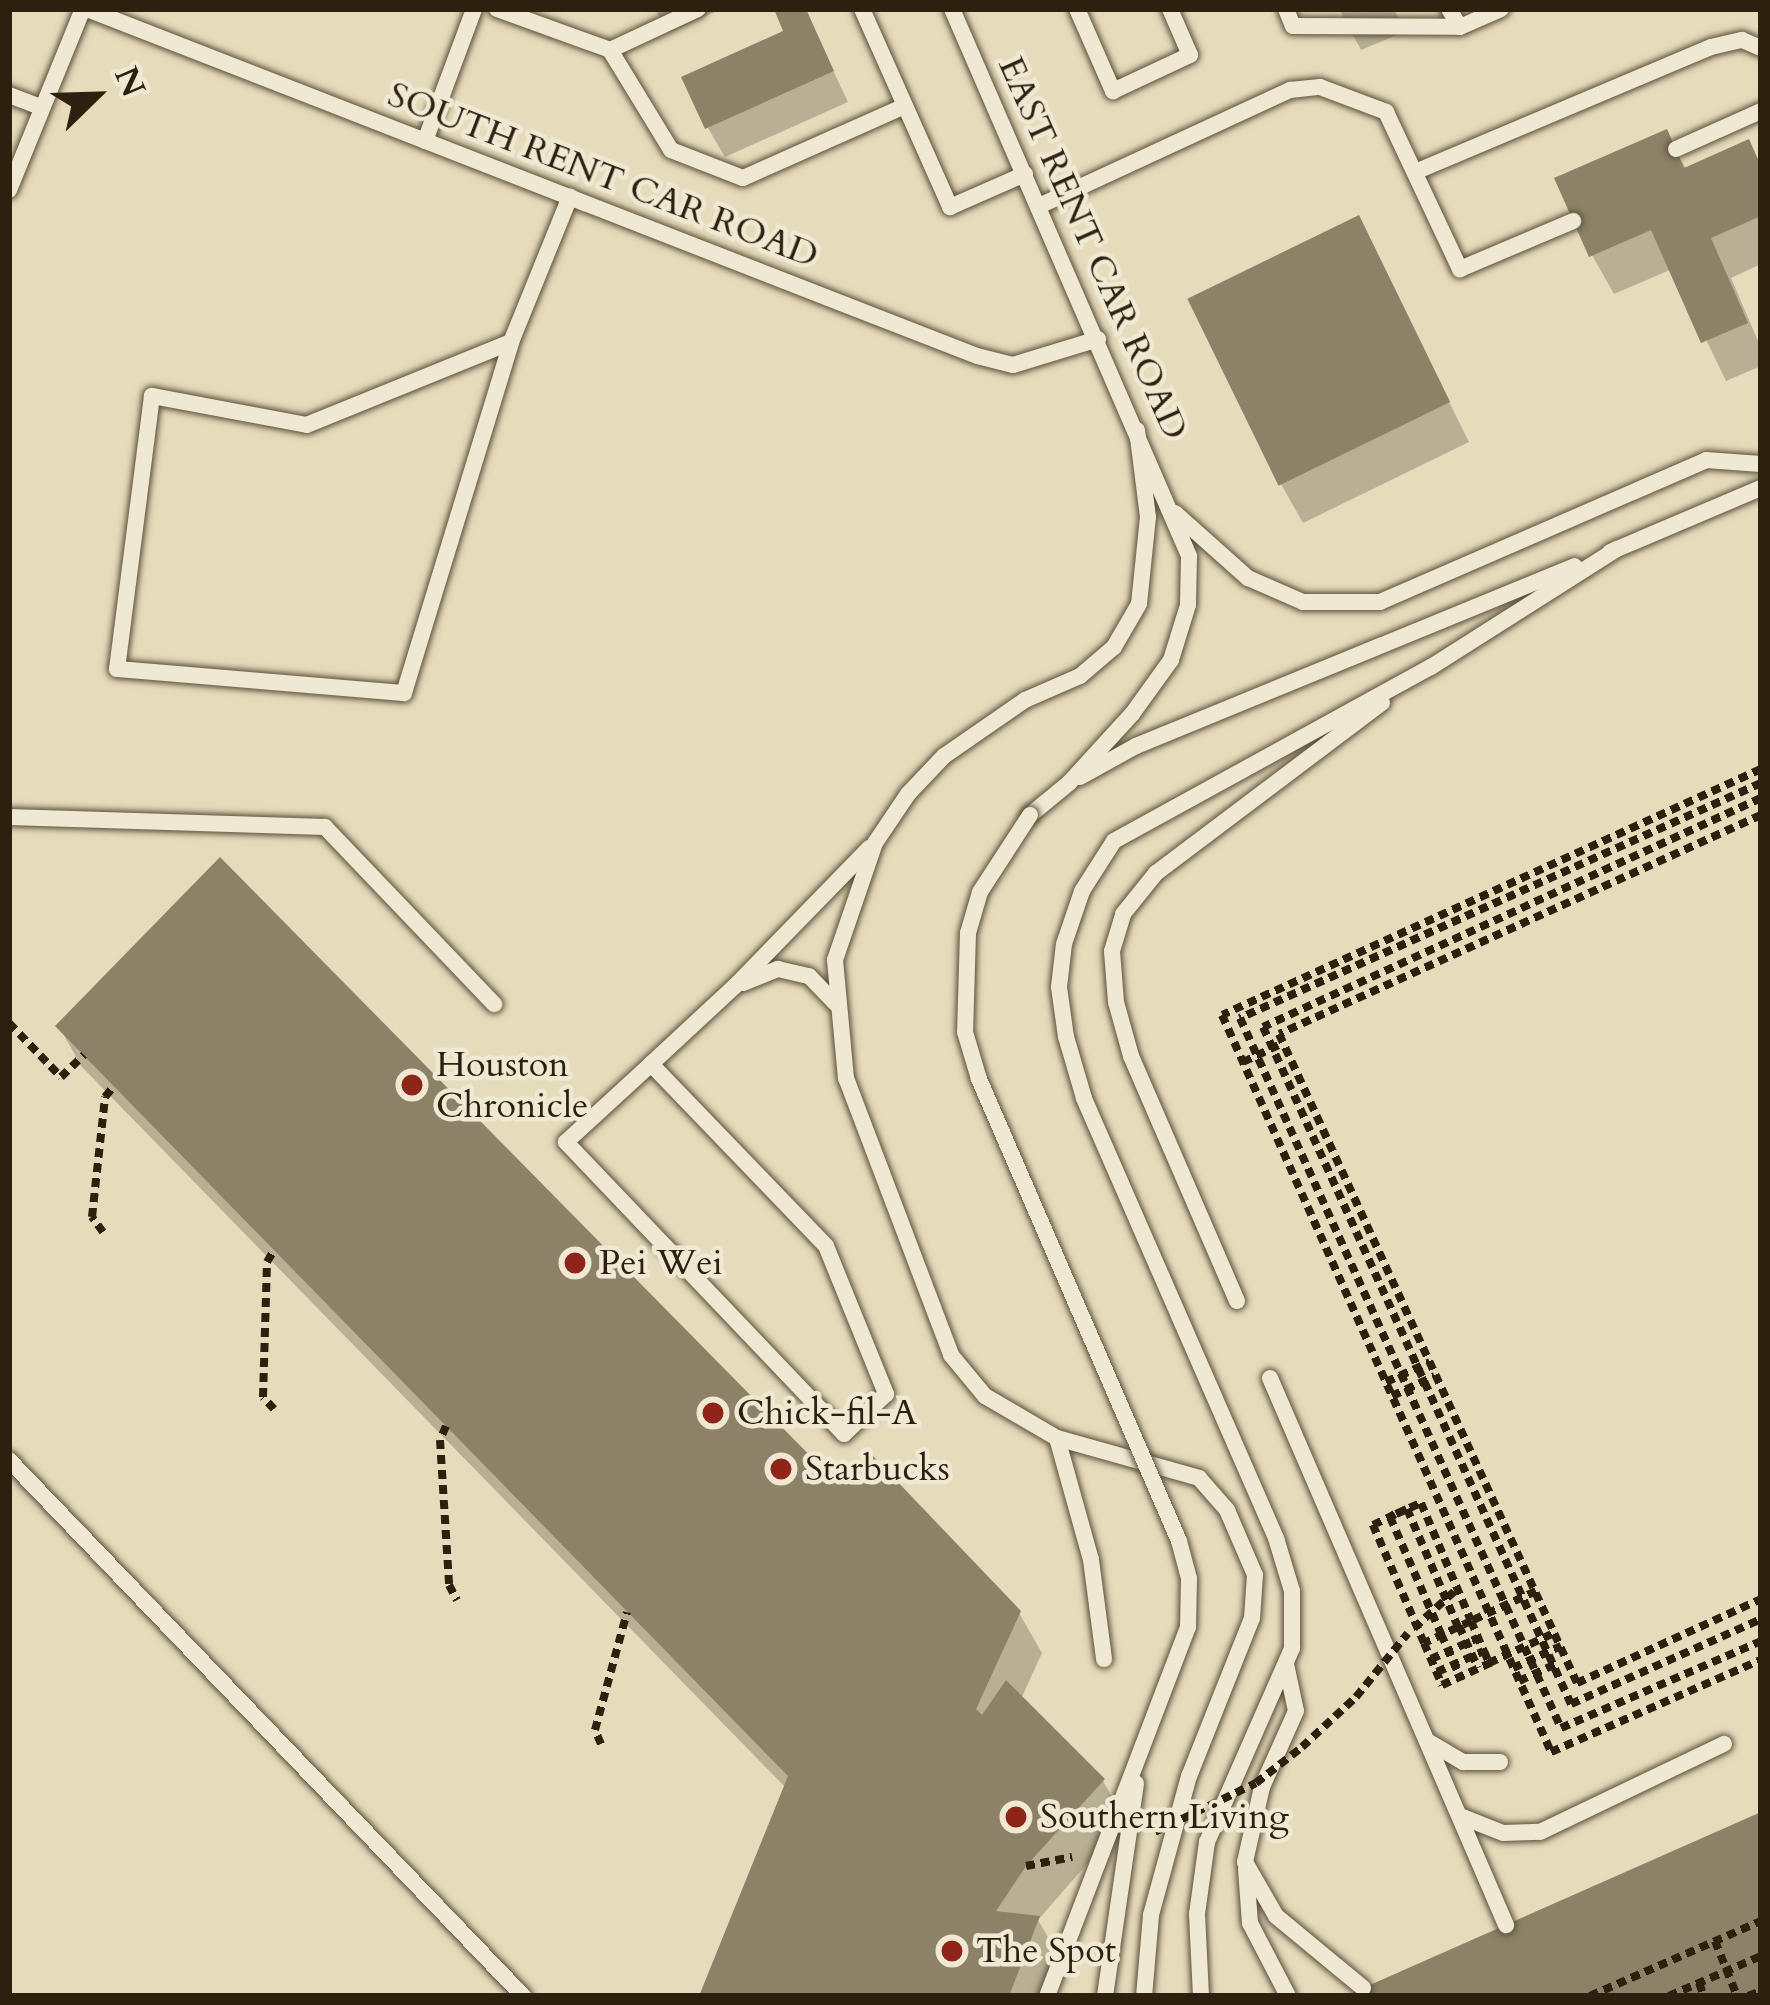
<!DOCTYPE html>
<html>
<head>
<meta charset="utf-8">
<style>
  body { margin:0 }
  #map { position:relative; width:1770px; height:2005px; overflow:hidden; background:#e6dbbb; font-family:Cardo,serif }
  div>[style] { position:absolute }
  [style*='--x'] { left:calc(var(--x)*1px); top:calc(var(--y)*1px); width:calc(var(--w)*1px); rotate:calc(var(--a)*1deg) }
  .shadow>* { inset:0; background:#0003 }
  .building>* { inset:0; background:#8d8168; transform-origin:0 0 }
  .path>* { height:8px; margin-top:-4px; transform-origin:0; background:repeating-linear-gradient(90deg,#2d200e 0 9px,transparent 0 15px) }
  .roads { filter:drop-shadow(0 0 3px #5b4f39) drop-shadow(0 0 3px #5b4f39) }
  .service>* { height:16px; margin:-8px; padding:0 8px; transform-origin:8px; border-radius:8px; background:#efe8d3 }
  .path-bridge>* { height:8px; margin-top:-4px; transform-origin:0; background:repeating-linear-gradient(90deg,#2d200e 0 9px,transparent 0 15px) }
  .bridges { filter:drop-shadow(0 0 3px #5b4f39) drop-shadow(0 0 3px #5b4f39) }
  .service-bridge>* { height:16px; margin:-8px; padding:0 8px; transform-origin:8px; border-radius:8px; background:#efe8d3 }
  .dots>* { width:33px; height:33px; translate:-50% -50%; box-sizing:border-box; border:6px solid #efe8d3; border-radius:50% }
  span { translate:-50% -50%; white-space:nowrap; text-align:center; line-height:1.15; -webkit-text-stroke:9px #efe8d3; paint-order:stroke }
  .street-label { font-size:36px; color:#2d200e }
  .poi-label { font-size:36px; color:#2d200e }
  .left { translate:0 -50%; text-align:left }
  .frame { position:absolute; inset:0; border:12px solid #2d200e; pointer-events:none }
  .north { position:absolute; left:36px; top:36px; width:120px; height:120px; -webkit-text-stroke:9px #efe8d3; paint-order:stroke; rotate:67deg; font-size:33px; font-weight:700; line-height:48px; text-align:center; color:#2d200e }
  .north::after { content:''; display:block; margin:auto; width:42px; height:54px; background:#2d200e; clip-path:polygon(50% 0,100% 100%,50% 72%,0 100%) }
</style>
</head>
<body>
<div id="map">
  <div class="shadow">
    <div style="clip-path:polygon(655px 9px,721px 9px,668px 33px)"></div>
    <div style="clip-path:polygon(804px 9px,848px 102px,725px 157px,708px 128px)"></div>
    <div style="clip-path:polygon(1339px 9px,1394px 9px,1404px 32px,1361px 50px)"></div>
    <div style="clip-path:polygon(1665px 133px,1687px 170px,1748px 143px,1761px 165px,1761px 264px,1731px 278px,1761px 348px,1761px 366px,1726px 381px,1672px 269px,1614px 294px,1592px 255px)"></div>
    <div style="clip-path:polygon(1358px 219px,1469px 442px,1303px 523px,1281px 484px)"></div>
    <div style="clip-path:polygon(59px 1026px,837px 1488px,1019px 1613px,1042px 1653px,1021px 1699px,1103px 1781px,1125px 1820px,1038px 1920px,1060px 1958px,1046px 1996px,702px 1996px,786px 1788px,81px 1066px)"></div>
  </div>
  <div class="building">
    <div style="clip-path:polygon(774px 9px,806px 9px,834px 71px,705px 129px,681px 77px,783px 31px)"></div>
    <div style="clip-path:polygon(1667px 129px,1684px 168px,1749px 139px,1761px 166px,1761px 216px,1711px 238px,1748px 323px,1701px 343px,1651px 230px,1589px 257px,1554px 178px)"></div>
    <div style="left:1359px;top:215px;width:208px;height:191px;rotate:64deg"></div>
    <div style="clip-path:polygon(220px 857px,837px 1483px,871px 1454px,1021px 1611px,976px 1709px,982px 1715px,1006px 1680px,1105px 1779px,1026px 1866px,996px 1911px,1040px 1916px,1009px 1996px,699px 1996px,788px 1776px,55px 1026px)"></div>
    <div style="clip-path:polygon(1761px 1812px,1761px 1996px,1345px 1996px)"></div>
  </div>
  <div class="path">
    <div style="--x:1761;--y:769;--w:592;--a:155.47"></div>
    <div style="--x:1222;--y:1015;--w:807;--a:65.94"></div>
    <div style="--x:1551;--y:1752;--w:229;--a:-23.7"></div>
    <div style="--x:1761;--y:783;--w:572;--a:155.72"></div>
    <div style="--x:1240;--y:1018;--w:779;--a:65.67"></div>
    <div style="--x:1561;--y:1728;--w:218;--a:-23.5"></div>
    <div style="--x:1761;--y:798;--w:548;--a:155.31"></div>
    <div style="--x:1263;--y:1027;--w:744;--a:65.54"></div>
    <div style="--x:1571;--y:1704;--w:208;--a:-24.1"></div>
    <div style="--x:1761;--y:815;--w:529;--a:155.57"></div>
    <div style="--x:1279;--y:1034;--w:714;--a:65.34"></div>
    <div style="--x:1577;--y:1683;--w:202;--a:-24.5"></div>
    <div style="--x:9;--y:1023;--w:75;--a:46.1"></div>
    <div style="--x:61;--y:1077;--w:32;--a:-44"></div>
    <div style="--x:1243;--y:1062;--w:44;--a:-25.4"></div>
    <div style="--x:103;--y:1232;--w:19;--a:-126"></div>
    <div style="--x:92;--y:1217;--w:121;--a:-83.8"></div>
    <div style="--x:105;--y:1097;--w:14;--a:-51"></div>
    <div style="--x:1386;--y:1382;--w:48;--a:-24.4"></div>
    <div style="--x:1392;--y:1396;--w:47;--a:-24.9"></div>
    <div style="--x:274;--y:1409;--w:16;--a:-133"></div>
    <div style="--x:263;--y:1397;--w:135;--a:-88.3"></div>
    <div style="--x:267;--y:1262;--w:14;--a:-60"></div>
    <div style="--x:446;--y:1426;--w:15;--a:113"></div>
    <div style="--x:440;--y:1440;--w:145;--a:86.4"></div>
    <div style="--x:449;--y:1585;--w:17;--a:62"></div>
    <div style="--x:1403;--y:1511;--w:4;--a:-27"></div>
    <div style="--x:1407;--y:1509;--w:129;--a:66.6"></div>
    <div style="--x:1395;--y:1514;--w:6;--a:149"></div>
    <div style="--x:1390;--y:1517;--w:128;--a:66.4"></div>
    <div style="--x:1536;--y:1591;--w:72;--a:155.2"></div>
    <div style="--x:1471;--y:1621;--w:33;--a:67"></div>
    <div style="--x:1484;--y:1651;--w:13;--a:67"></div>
    <div style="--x:1489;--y:1663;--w:72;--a:-24.8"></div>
    <div style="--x:1471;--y:1621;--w:52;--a:154.9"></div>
    <div style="--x:1424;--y:1643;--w:46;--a:66.8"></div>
    <div style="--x:1442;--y:1685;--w:55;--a:-24.7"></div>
    <div style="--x:1459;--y:1626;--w:46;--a:65.7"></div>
    <div style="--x:1414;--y:1628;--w:58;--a:-42.2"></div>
    <div style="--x:1441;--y:1634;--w:47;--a:66.2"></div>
    <div style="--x:1460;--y:1677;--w:4;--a:-27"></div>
    <div style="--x:1424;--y:1643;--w:129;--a:-113.4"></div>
    <div style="--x:1373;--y:1525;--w:25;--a:-26"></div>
    <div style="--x:1396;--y:1514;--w:27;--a:-24"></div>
    <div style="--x:1421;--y:1503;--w:128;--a:67"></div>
    <div style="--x:1431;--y:1659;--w:51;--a:-24.1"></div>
    <div style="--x:1513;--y:1668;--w:53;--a:-24.6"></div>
    <div style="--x:1437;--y:1672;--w:51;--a:-24.1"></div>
    <div style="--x:1519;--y:1681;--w:41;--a:-24.7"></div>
    <div style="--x:601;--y:1744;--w:15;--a:-113"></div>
    <div style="--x:595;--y:1730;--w:122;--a:-74.8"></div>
    <div style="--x:1071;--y:1818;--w:19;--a:25"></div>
    <div style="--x:1715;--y:1941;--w:59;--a:68.2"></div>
    <div style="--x:1699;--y:1983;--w:14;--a:69"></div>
    <div style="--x:1590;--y:1996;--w:187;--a:-23.7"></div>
    <div style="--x:1669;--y:1996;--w:100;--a:-23.5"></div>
    <div style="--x:1748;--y:1996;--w:14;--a:-21"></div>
  </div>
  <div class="roads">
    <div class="service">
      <div style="--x:87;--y:9;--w:955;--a:21.3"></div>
      <div style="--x:977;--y:356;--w:37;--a:14"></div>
      <div style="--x:1013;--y:365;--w:89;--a:-17"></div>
      <div style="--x:497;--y:9;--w:120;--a:19.9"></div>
      <div style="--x:610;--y:50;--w:117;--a:58.6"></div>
      <div style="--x:671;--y:150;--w:77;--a:21.3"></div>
      <div style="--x:743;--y:178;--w:177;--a:-24"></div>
      <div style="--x:862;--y:9;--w:217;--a:66"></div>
      <div style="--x:950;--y:207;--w:82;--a:-23.7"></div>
      <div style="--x:952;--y:9;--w:596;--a:66.57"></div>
      <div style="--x:1189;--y:556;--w:49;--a:91.2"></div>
      <div style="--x:1188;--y:605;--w:58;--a:107.2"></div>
      <div style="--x:1171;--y:660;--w:67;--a:125.8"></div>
      <div style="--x:1132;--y:714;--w:93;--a:132.4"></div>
      <div style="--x:1069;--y:783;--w:50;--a:140.6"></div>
      <div style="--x:1077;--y:9;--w:90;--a:66.3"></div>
      <div style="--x:1113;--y:91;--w:85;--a:-25.1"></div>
      <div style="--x:1190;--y:55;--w:50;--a:-113.5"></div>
      <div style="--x:1286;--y:9;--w:18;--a:68"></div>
      <div style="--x:1293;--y:26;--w:167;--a:0.3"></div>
      <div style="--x:1449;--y:9;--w:21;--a:59"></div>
      <div style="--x:1460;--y:27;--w:45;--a:-23.7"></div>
      <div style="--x:610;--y:50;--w:97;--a:-25"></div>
      <div style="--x:9;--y:95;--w:33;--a:21"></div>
      <div style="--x:425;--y:141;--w:141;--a:-69.6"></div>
      <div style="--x:1676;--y:149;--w:93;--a:-24.1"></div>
      <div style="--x:1415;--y:172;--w:321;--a:-22.9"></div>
      <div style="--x:1711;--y:47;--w:32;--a:-13"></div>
      <div style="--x:1742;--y:40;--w:21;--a:23"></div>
      <div style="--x:9;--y:190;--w:196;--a:-67.8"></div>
      <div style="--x:1039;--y:206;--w:277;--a:-24.8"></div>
      <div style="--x:1290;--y:90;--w:30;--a:-6"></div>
      <div style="--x:1320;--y:87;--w:71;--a:20.7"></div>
      <div style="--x:1386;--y:112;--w:174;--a:64.8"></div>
      <div style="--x:1460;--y:269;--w:123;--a:-23"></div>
      <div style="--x:511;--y:342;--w:220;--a:157.9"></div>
      <div style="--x:307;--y:425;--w:158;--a:-169.4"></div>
      <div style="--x:152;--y:396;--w:275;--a:97.3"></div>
      <div style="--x:117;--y:669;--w:288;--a:4.8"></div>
      <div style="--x:404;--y:693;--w:367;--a:-73"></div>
      <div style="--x:511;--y:342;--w:157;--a:-67.9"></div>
      <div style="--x:1137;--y:430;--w:88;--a:82.8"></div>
      <div style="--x:1148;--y:517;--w:87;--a:95.9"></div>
      <div style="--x:1139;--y:604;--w:50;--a:120.2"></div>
      <div style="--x:1114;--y:647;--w:45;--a:139.5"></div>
      <div style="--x:1080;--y:676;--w:60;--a:156.4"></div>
      <div style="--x:1025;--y:700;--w:98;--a:145.3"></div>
      <div style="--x:944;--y:756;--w:52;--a:133.5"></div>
      <div style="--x:908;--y:794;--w:59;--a:124"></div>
      <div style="--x:875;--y:843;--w:124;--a:108.9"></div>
      <div style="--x:835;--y:960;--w:119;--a:84.7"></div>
      <div style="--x:846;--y:1078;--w:296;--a:69.2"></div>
      <div style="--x:951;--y:1355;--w:53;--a:50.3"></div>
      <div style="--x:985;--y:1396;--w:83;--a:30.3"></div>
      <div style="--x:1057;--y:1438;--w:148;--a:15.7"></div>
      <div style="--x:1199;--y:1478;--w:43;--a:48.8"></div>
      <div style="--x:1227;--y:1510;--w:71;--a:66.7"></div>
      <div style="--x:1255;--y:1575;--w:43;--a:94"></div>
      <div style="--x:1252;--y:1618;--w:170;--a:111.7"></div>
      <div style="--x:1189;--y:1776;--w:144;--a:105.3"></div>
      <div style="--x:1151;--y:1915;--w:81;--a:94.9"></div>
      <div style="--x:1175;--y:513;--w:98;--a:41.7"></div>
      <div style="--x:1248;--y:578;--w:60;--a:23.6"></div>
      <div style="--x:1303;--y:602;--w:77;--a:0"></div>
      <div style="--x:1380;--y:602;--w:356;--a:-23.5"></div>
      <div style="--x:1706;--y:460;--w:55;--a:4.2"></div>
      <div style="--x:1610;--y:552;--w:164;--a:-23"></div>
      <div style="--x:1080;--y:777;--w:64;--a:-29"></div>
      <div style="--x:1136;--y:746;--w:474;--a:-22.3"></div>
      <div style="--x:9;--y:817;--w:316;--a:1.8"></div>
      <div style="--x:325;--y:827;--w:245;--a:46.3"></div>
      <div style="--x:743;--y:983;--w:38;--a:-22"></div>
      <div style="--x:778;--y:969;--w:32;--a:13"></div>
      <div style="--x:809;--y:976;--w:39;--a:46"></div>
      <div style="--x:651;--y:1064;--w:252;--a:46.1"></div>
      <div style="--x:826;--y:1246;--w:160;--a:67.9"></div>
      <div style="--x:886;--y:1394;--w:58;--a:136.4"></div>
      <div style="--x:844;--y:1434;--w:403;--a:-133.6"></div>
      <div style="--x:566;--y:1142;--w:115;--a:-42.5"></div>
      <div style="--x:651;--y:1064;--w:116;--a:-42.9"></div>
      <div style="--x:736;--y:985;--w:191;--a:-45.8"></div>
      <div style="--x:1237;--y:1301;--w:267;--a:-113.4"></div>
      <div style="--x:1131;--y:1056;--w:56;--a:-105.5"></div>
      <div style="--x:1116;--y:1002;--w:51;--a:-94.5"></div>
      <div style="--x:1112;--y:951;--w:39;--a:-73"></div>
      <div style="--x:1123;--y:914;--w:53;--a:-51.2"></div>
      <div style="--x:1156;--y:873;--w:283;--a:-37"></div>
      <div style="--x:1270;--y:1378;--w:596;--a:66.66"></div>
      <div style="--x:1057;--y:1438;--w:127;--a:74.4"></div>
      <div style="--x:1091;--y:1560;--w:100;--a:82.5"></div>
      <div style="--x:9;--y:1460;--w:743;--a:46.2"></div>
      <div style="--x:1286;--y:1664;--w:48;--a:78"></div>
      <div style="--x:1296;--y:1711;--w:83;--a:114.1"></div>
      <div style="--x:1262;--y:1787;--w:77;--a:102.8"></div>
      <div style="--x:1245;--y:1862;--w:62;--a:60.1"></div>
      <div style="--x:1276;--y:1916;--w:113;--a:39.6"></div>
      <div style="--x:1427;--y:1741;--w:42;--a:30.3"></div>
      <div style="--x:1463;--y:1762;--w:37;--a:0"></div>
      <div style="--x:1460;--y:1816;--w:46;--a:21.6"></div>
      <div style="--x:1503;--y:1833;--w:37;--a:-2"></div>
      <div style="--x:1540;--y:1832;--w:204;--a:-25.6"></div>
      <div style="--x:1246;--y:1869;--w:54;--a:85.8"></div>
      <div style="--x:1250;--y:1923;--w:82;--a:62.5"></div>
      <div style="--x:1201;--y:1996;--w:82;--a:-92.8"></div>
      <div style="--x:1197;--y:1914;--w:73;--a:-82.1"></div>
      <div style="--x:1207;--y:1842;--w:212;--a:-66.3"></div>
      <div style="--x:1292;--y:1648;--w:57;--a:-90"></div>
      <div style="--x:1292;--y:1591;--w:55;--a:-106.8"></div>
      <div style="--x:1276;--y:1538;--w:480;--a:-113.6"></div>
      <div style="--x:1084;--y:1098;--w:64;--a:-106.4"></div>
      <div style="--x:1066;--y:1037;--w:50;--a:-98"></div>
      <div style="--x:1059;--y:987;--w:43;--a:-83.4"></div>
      <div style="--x:1064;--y:944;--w:56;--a:-71.2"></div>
      <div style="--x:1082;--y:891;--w:59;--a:-57.4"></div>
      <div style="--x:1114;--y:841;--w:362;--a:-28.8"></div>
      <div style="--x:1431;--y:667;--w:220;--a:-32.4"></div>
    </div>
  </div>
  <div class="path-bridge">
    <div style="--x:1155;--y:1832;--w:112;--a:-25.9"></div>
    <div style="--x:1256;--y:1783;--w:58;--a:-38"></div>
    <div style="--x:1302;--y:1747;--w:74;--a:-42.8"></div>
    <div style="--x:1356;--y:1697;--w:82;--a:-50.9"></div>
    <div style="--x:1026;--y:1866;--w:47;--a:-11.1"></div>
  </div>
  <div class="bridges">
    <div class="service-bridge">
      <div style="--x:1030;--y:815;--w:92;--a:123"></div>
      <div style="--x:980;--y:892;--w:43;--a:106.3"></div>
      <div style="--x:968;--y:933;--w:99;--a:91.7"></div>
      <div style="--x:965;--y:1032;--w:49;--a:73.4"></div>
      <div style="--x:979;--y:1079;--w:503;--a:66.59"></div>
      <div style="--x:1179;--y:1541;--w:39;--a:75"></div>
      <div style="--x:1189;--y:1579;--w:48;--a:91.2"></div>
      <div style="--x:1188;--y:1627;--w:395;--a:110.9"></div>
      <div style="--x:1105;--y:1996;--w:215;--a:-81.7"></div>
    </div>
  </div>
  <div class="dots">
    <div style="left:412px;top:1085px;background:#8f2418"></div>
    <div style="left:575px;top:1263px;background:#8f2418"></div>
    <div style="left:713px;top:1413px;background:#8f2418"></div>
    <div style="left:781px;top:1469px;background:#8f2418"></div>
    <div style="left:1016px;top:1817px;background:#8f2418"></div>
    <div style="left:952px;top:1951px;background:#8f2418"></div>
  </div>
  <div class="street-label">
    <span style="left:603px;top:175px;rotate:21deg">SOUTH RENT CAR ROAD</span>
    <span style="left:1093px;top:248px;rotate:66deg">EAST RENT CAR ROAD</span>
  </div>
  <div class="poi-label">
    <span class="left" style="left:436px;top:1085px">Houston<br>Chronicle</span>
    <span class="left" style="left:599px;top:1263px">Pei Wei</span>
    <span class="left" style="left:737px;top:1413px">Chick-fil-A</span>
    <span class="left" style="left:805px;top:1469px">Starbucks</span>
    <span class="left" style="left:1040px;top:1817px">Southern Living</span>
    <span class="left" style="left:976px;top:1951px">The Spot</span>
  </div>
  <div class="frame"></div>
  <div class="north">N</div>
</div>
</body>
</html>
